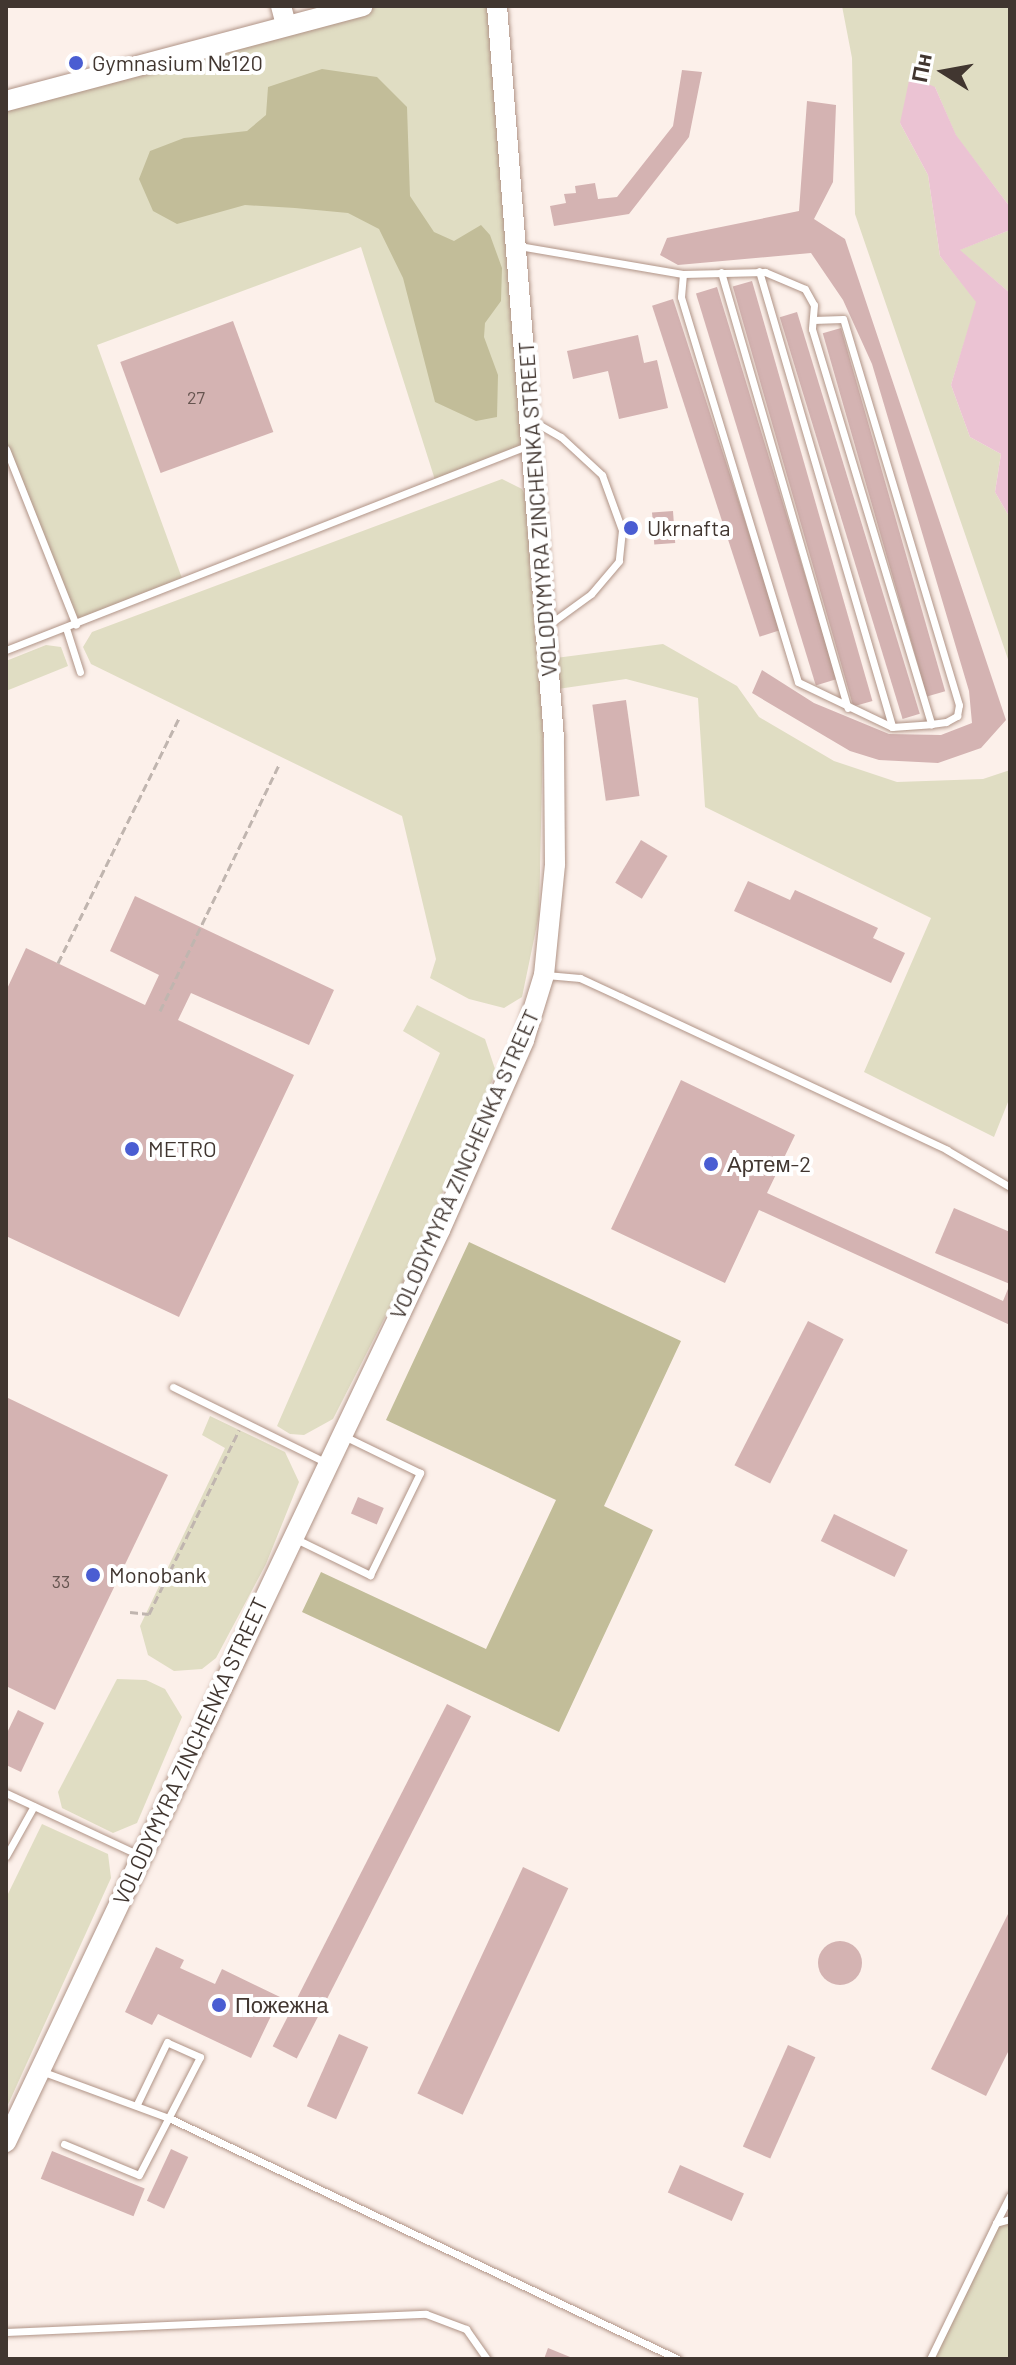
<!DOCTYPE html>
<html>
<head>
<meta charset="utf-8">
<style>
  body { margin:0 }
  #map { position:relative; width:1016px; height:2365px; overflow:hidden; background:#fcf0ea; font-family:Barlow,sans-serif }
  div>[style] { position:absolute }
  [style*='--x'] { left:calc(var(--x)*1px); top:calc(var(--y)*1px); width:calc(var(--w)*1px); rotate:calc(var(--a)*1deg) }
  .green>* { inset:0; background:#e0ddc3 }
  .forest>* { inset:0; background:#c2bd99 }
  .water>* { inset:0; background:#ebc3d3 }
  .building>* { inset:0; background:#d4b3b2; transform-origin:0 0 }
  .round { border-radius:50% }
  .path>* { height:3px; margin-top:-1.5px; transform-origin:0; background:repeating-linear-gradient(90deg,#c0b5af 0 8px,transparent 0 12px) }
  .roads { filter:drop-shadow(0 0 2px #b09487) drop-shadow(0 0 2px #b09487) }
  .lane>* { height:7px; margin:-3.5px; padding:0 3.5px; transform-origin:3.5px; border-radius:3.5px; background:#fff }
  .secondary>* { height:20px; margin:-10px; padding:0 10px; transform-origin:10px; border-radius:10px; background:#fff }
  .dots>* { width:22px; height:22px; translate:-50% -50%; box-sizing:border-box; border:4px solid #fff; border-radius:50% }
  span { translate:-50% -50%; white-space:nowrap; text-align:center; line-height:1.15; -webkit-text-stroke:8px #fff; paint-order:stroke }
  .number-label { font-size:18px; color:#665550 }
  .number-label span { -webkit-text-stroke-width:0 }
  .poi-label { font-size:22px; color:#413630 }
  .left { translate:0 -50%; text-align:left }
  .street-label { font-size:22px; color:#413630 }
  .frame { position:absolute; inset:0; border:8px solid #413630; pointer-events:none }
  .north { position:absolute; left:904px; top:32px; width:80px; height:80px; -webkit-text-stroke:6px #fff; paint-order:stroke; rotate:281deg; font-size:22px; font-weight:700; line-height:32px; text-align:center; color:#413630 }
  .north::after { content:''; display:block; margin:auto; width:28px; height:36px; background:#413630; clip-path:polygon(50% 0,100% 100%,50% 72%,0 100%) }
</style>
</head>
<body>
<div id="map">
  <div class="green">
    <div style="clip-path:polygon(363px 6px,497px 6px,532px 444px,436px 483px,361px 247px,97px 345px,183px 581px,76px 625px,6px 449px,6px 101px)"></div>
    <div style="clip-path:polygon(842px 6px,1010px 6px,1010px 207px,956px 136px,935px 87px,900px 123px,928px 175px,940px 256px,977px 302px,951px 385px,970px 437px,1001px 454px,995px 492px,1010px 518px,1010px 665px,855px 214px,852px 58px)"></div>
    <div style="clip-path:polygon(1010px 230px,1010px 293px,959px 250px)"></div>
    <div style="clip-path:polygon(502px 479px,522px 489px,529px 502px,543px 737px,539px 915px,522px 997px,504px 1008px,469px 999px,430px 978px,436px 959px,402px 816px,91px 664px,83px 647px,92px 632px)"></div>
    <div style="clip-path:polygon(663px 644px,737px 686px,759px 717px,834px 761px,897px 782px,983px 779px,1010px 770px,1010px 1097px,994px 1137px,864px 1072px,931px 918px,705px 807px,698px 698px,626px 679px,551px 690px,548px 659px)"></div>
    <div style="clip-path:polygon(46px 645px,61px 647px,68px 666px,6px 691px,6px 661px)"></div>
    <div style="clip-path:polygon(417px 1005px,485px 1039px,496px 1072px,404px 1280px,333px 1419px,304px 1435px,290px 1434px,277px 1426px,440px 1053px,403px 1031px)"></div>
    <div style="clip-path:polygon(210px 1416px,285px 1452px,299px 1482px,266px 1564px,216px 1658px,202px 1669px,174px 1671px,148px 1655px,140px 1626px,225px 1448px,202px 1435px)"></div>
    <div style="clip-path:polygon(117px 1679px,146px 1680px,165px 1689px,182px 1717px,137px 1823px,113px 1833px,62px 1808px,58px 1792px)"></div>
    <div style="clip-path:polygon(42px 1824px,108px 1854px,111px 1878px,6px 2109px,6px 1898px)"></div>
    <div style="clip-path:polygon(1010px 2219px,1010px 2359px,930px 2359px,996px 2223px)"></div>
  </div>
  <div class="forest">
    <div style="clip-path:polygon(322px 69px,377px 77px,407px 107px,410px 196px,434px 232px,454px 241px,481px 225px,490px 235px,502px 268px,501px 301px,485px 323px,484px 337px,498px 375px,497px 417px,476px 421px,435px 402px,403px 278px,379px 229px,348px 213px,295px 208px,245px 205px,177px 224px,153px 211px,139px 179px,150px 151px,184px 138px,247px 131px,266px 115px,268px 87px)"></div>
    <div style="clip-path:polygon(469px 1242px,681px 1341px,604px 1506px,653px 1530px,559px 1732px,302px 1612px,321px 1572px,486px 1649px,556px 1500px,386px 1420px)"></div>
  </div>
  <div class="water">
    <div style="clip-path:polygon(910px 76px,935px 87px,956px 135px,1010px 207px,1010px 230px,960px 250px,1010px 293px,1010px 518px,995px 492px,1001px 454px,970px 437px,951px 385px,976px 302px,940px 256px,928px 175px,900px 123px)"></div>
  </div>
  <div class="building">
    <div style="clip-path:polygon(682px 70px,702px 72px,689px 137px,629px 214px,554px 226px,550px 206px,566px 203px,564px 194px,576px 193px,575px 186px,595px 183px,598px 199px,617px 197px,673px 126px)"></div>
    <div style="clip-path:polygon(807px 101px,836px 105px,833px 182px,814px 219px,845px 239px,1006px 720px,981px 748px,938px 763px,879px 760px,850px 751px,752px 693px,762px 670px,814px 703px,889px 734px,941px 735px,972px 723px,969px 691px,872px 364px,843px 300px,811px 253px,678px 265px,660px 255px,667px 238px,799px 211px)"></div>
    <div style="left:752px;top:281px;width:437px;height:20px;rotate:74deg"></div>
    <div style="left:717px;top:287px;width:410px;height:22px;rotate:73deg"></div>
    <div style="left:673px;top:299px;width:348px;height:22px;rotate:72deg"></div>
    <div style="left:797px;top:312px;width:420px;height:18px;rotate:73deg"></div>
    <div style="left:233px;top:321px;width:118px;height:120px;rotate:70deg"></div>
    <div style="left:841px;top:328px;width:378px;height:19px;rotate:74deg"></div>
    <div style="clip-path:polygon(638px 335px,644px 363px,657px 360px,668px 408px,619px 419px,608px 371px,573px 379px,567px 351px)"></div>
    <div style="left:673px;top:511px;width:32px;height:21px;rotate:86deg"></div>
    <div style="left:626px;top:700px;width:97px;height:34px;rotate:82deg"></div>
    <div style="left:641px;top:840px;width:31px;height:50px;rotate:31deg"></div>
    <div style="clip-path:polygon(748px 881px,790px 900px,795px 890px,878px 928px,873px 938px,905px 953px,891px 983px,734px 911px)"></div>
    <div style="clip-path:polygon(135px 896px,334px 990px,309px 1045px,191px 993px,178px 1020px,294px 1075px,179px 1317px,6px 1236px,6px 991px,26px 948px,145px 1005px,159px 975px,110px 951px)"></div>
    <div style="clip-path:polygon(681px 1080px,795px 1135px,767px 1193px,1003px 1301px,1010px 1284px,1010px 1325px,759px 1210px,725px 1283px,611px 1229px)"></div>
    <div style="clip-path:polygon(954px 1208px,1010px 1232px,1010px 1284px,935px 1253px)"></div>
    <div style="left:808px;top:1321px;width:40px;height:162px;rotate:27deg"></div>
    <div style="clip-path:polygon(6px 1397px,168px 1475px,55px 1710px,6px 1686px)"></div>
    <div style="left:358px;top:1497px;width:28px;height:18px;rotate:23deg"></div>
    <div style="left:834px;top:1514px;width:82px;height:30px;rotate:26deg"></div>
    <div style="left:447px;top:1704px;width:27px;height:384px;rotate:27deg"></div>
    <div style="clip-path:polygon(18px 1710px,44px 1723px,21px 1772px,6px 1765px,6px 1735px)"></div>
    <div style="left:523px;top:1867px;width:50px;height:250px;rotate:25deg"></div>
    <div style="clip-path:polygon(1010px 1910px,1010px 2048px,986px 2096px,931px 2069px)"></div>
    <div class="round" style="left:818px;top:1941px;width:44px;height:44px"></div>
    <div style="clip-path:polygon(156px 1947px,184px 1960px,180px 1968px,215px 1984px,222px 1969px,280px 1997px,251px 2058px,158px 2014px,152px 2025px,125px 2012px)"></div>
    <div style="left:339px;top:2034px;width:32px;height:79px;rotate:24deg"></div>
    <div style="left:788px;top:2045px;width:30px;height:111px;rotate:24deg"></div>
    <div style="left:171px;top:2149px;width:19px;height:57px;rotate:25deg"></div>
    <div style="left:52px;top:2151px;width:100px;height:30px;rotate:22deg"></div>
    <div style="left:680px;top:2165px;width:70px;height:30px;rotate:24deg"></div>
    <div style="clip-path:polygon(548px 2348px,575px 2359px,544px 2359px)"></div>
  </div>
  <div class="path">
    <div style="--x:58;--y:963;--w:273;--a:-63.7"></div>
    <div style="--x:160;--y:1011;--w:273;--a:-64.2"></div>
    <div style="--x:130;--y:1612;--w:19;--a:6"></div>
    <div style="--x:149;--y:1614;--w:205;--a:-63.9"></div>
  </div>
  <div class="roads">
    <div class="lane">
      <div style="--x:519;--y:246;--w:166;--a:9.7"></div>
      <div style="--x:683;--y:274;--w:82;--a:-1.4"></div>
      <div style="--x:765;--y:272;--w:43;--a:23"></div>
      <div style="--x:805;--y:289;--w:18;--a:61"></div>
      <div style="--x:814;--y:305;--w:24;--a:95"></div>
      <div style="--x:812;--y:329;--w:413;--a:73.2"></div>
      <div style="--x:931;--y:724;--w:15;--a:-8"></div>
      <div style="--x:946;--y:722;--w:13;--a:-29"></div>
      <div style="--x:957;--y:716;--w:11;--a:-80"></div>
      <div style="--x:959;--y:705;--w:403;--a:-106.7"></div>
      <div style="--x:843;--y:319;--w:30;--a:178"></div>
      <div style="--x:759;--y:271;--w:475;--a:73.7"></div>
      <div style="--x:721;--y:272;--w:454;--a:73.8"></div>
      <div style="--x:683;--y:274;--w:23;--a:95"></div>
      <div style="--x:681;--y:297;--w:402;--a:73.1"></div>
      <div style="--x:798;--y:682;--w:104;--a:25.6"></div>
      <div style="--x:892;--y:727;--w:39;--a:-4"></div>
      <div style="--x:533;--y:421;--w:32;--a:30"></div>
      <div style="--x:561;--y:437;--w:56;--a:42.8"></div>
      <div style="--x:602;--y:475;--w:59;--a:70"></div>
      <div style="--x:622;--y:530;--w:31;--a:96"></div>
      <div style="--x:619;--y:561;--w:43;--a:130.3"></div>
      <div style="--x:591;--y:594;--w:54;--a:144"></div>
      <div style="--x:6;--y:449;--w:189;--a:68.3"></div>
      <div style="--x:66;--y:628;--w:46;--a:72.3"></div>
      <div style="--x:6;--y:650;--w:562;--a:-21.4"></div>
      <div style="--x:546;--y:975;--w:34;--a:5"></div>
      <div style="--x:580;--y:978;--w:45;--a:24.9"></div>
      <div style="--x:621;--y:997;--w:360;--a:25.1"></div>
      <div style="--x:947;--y:1150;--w:73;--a:30.4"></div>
      <div style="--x:173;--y:1387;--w:169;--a:26.3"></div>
      <div style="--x:294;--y:1538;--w:85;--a:26"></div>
      <div style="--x:370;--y:1575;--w:114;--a:-63.9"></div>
      <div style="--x:420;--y:1473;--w:82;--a:-154.1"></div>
      <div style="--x:6;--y:1793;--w:147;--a:25"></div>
      <div style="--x:6;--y:1856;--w:57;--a:-60.8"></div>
      <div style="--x:41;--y:2071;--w:136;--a:20.2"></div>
      <div style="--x:169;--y:2118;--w:563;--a:25.34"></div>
      <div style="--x:64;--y:2144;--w:81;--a:22.5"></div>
      <div style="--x:139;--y:2175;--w:133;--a:-62.7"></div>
      <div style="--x:200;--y:2057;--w:36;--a:-156"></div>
      <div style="--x:167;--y:2042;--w:69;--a:115.8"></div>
      <div style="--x:996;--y:2223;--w:31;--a:-63"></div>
      <div style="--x:6;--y:2332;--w:420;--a:-2.5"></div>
      <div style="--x:426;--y:2314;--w:43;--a:20.6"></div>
      <div style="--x:466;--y:2329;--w:37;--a:55"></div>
      <div style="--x:930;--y:2359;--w:151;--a:-64.1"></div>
      <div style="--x:996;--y:2223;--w:15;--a:-16"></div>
    </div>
    <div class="secondary">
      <div style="--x:281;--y:6;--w:20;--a:75"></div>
      <div style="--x:6;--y:101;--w:369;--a:-14.9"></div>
      <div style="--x:6;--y:2142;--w:1010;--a:-64.55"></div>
      <div style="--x:440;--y:1230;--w:208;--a:-66.1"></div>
      <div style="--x:524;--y:1040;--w:68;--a:-72.9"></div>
      <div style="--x:544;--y:975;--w:112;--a:-84.3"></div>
      <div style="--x:555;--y:864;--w:126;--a:-90.5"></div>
      <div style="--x:554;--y:738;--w:734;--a:-94.45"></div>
    </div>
  </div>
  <div class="dots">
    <div style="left:76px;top:63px;background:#4a5dd2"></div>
    <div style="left:631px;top:528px;background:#4a5dd2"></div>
    <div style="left:132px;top:1149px;background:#4a5dd2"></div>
    <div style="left:711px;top:1164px;background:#4a5dd2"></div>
    <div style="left:93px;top:1575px;background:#4a5dd2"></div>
    <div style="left:219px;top:2005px;background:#4a5dd2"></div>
  </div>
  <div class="number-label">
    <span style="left:196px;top:397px">27</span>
    <span style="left:61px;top:1581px">33</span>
  </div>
  <div class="poi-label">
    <span class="left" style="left:92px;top:63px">Gymnasium №120</span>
    <span class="left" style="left:647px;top:528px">Ukrnafta</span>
    <span class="left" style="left:148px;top:1149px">METRO</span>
    <span class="left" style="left:727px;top:1164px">Артем-2</span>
    <span class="left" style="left:109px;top:1575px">Monobank</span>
    <span class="left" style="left:235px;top:2005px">Пожежна</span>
  </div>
  <div class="street-label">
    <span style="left:537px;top:509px;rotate:-94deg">VOLODYMYRA ZINCHENKA STREET</span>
    <span style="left:464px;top:1164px;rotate:-66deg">VOLODYMYRA ZINCHENKA STREET</span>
    <span style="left:190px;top:1751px;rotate:-65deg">VOLODYMYRA ZINCHENKA STREET</span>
  </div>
  <div class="frame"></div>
  <div class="north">Пн</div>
</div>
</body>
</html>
